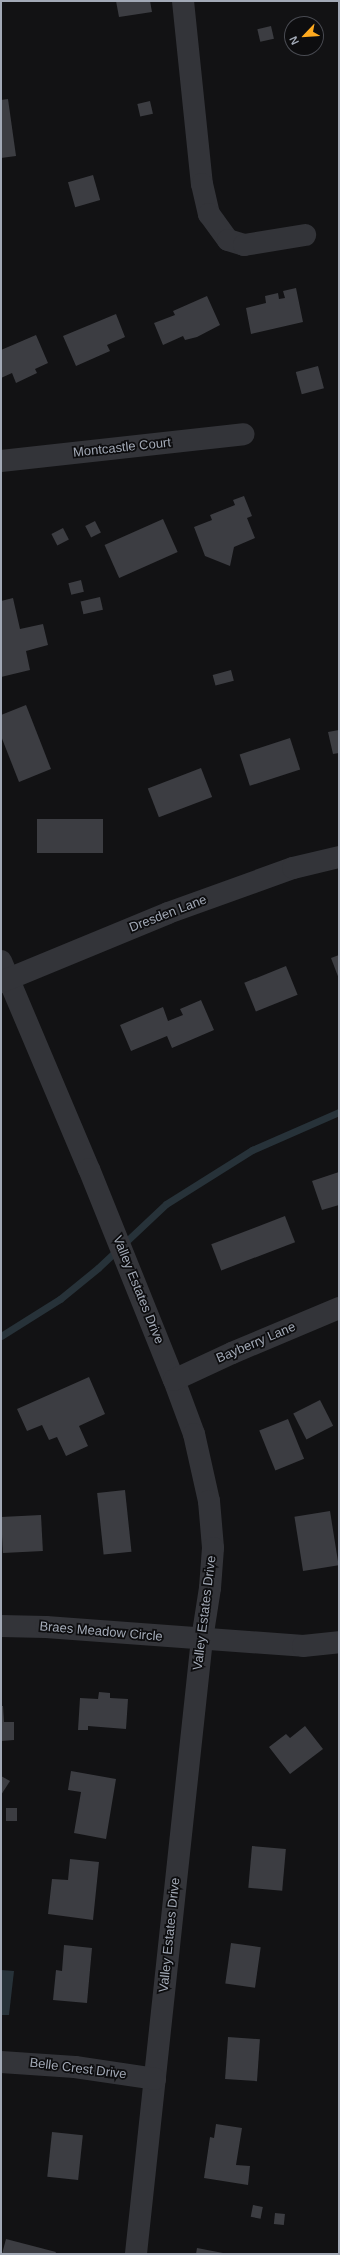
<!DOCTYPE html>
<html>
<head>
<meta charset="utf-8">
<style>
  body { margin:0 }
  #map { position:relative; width:340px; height:2255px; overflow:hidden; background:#121214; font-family:Arial,sans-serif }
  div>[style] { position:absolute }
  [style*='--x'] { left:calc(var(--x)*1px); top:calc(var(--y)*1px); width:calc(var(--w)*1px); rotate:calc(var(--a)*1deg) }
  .water>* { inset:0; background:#273239 }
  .stream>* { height:7px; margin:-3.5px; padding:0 3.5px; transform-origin:3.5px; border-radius:3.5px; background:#273239 }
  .building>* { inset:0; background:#3c3d42; transform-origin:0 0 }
  .minor>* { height:22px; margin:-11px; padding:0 11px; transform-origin:11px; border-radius:11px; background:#333439 }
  span { translate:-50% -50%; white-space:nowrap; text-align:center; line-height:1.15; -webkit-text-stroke:3.5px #0d0d0f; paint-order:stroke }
  .street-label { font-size:13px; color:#a2a9b6 }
  .frame { position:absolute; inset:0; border:2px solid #a2a9b6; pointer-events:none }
  .north { position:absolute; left:284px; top:16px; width:40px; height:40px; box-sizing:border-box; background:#0d0d0f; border:1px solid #494b52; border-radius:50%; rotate:245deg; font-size:11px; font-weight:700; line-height:16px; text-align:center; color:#a2a9b6 }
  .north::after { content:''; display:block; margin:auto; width:14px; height:18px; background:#ffaa1f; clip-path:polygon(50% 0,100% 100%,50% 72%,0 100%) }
</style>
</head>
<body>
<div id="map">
  <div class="water">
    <div style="clip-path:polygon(1px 1970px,14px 1971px,9px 2015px,1px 2015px)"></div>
  </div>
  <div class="stream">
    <div style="--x:1;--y:1336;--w:70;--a:-32.1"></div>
    <div style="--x:60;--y:1299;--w:49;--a:-39.2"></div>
    <div style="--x:98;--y:1268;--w:93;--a:-43.3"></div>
    <div style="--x:166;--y:1204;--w:102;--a:-32.1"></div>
    <div style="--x:252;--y:1150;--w:95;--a:-23.6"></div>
  </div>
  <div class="building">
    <div style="clip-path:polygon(116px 1px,150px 1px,152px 12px,119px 17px)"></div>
    <div style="left:271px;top:26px;width:13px;height:14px;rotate:77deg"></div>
    <div style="clip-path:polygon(8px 99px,16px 156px,1px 158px,1px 100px)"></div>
    <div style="left:150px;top:101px;width:13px;height:13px;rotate:77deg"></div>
    <div style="left:93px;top:175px;width:26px;height:26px;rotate:74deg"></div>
    <div style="clip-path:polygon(296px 288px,303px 322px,251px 334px,246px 308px,266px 303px,265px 296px,278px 293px,279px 299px,285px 298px,283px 291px)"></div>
    <div style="clip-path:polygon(207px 296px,220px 325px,197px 337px,185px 340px,183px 336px,163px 345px,154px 323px,175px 315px,173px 311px)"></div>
    <div style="clip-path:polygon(116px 314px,125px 337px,107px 345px,110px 351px,76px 366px,63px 336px)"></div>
    <div style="clip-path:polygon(36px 335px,48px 363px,35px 369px,37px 373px,16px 383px,12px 373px,1px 378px,1px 350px)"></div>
    <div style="left:318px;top:366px;width:23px;height:23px;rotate:75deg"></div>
    <div style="clip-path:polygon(244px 496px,252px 516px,247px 518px,255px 538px,234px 547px,230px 566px,205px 556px,194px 527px,212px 520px,210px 515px,235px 505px,233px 500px)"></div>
    <div style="left:163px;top:519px;width:36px;height:64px;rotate:66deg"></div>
    <div style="left:95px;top:521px;width:13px;height:11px;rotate:63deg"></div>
    <div style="left:63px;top:528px;width:13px;height:13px;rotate:63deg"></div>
    <div style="left:81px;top:580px;width:12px;height:13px;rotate:76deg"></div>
    <div style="left:100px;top:597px;width:13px;height:20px;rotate:77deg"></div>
    <div style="clip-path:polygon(13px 598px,20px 629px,43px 624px,48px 645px,26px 651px,30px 670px,1px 677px,1px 601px)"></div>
    <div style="left:231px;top:670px;width:11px;height:19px;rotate:75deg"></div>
    <div style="clip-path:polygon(26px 705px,51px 769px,19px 782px,1px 736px,1px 715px)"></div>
    <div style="clip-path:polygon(339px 730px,339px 753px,333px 754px,328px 732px)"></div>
    <div style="left:290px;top:738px;width:33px;height:53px;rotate:72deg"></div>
    <div style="left:201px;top:768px;width:31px;height:57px;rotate:69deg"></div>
    <div style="left:37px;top:819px;width:66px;height:34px"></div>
    <div style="clip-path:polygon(339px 955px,339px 979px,331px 958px)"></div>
    <div style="left:286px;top:966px;width:31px;height:45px;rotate:68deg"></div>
    <div style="clip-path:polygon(201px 1000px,214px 1030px,172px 1048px,167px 1036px,131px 1051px,120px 1025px,163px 1007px,168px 1021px,183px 1015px,180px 1009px)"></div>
    <div style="clip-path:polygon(339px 1172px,339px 1205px,322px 1210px,312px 1181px)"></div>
    <div style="left:285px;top:1216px;width:28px;height:79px;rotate:69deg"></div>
    <div style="clip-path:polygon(89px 1377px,105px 1414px,79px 1426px,88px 1446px,66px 1456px,57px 1437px,49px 1440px,42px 1425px,27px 1431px,17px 1409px)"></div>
    <div style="left:320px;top:1400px;width:29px;height:30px;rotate:63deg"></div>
    <div style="left:288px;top:1419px;width:43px;height:31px;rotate:68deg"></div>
    <div style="left:125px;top:1490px;width:62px;height:28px;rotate:84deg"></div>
    <div style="left:330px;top:1511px;width:55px;height:36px;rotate:81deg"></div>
    <div style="left:41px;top:1515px;width:36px;height:40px;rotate:87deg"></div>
    <div style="clip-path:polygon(99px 1692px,110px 1693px,110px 1698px,128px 1699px,126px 1729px,88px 1726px,88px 1730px,78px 1730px,80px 1698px,98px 1699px)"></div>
    <div style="clip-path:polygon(1px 1706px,3px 1706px,4px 1722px,14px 1722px,14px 1740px,1px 1741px)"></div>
    <div style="clip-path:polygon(305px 1726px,323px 1749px,290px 1774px,269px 1747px,286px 1734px,290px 1738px)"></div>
    <div style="clip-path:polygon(71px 1771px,116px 1779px,106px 1839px,74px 1833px,81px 1792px,68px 1790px)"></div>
    <div style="clip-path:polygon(1px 1776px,10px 1781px,1px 1795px)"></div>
    <div style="left:6px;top:1808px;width:11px;height:13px"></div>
    <div style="left:252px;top:1846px;width:34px;height:42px;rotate:5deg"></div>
    <div style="clip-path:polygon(70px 1859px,99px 1862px,93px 1920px,48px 1914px,52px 1879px,68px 1880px)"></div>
    <div style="left:231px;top:1943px;width:30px;height:41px;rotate:8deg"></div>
    <div style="clip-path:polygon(64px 1945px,92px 1948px,87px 2003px,53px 2000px,56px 1970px,62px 1971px)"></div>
    <div style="left:228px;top:2037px;width:32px;height:42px;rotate:4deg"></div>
    <div style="clip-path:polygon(216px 2124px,242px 2128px,236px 2165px,250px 2166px,248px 2185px,204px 2178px,210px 2137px,214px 2138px)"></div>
    <div style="left:52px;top:2132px;width:31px;height:45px;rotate:6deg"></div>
    <div style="left:253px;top:2205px;width:10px;height:12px;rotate:11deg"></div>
    <div style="left:275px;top:2213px;width:10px;height:11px;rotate:6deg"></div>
    <div style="clip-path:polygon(6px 2239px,56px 2252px,55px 2254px,2px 2254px)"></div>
    <div style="clip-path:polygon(197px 2248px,223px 2253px,223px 2254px,196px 2254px)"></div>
  </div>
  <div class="minor">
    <div style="--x:183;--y:1;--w:184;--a:84.1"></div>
    <div style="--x:202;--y:184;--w:31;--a:77"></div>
    <div style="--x:209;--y:214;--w:32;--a:54"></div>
    <div style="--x:228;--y:240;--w:17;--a:17"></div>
    <div style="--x:244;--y:245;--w:62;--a:-9.3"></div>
    <div style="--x:1;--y:461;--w:244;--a:-6.3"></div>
    <div style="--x:1;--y:961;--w:226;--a:67.1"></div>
    <div style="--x:89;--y:1169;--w:227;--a:68.1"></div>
    <div style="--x:174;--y:1380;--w:58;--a:69.7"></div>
    <div style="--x:194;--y:1434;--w:69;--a:77.4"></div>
    <div style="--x:209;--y:1501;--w:47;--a:85.1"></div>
    <div style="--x:213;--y:1548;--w:40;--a:94.3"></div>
    <div style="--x:210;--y:1588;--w:52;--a:98.9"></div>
    <div style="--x:202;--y:1639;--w:619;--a:96.13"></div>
    <div style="--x:1;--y:982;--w:181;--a:-22.4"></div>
    <div style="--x:168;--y:913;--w:133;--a:-19.8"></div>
    <div style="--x:293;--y:868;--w:47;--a:-13.4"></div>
    <div style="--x:174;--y:1380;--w:64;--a:-25"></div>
    <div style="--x:232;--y:1353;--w:116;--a:-22.8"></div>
    <div style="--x:1;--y:1626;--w:45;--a:1.3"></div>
    <div style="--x:46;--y:1627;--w:258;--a:4.2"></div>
    <div style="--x:303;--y:1646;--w:36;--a:-6"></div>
    <div style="--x:1;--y:2062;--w:74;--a:3.9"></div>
    <div style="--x:75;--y:2067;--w:81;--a:8.5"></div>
  </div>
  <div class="street-label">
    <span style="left:122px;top:448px;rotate:-6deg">Montcastle Court</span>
    <span style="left:168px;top:914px;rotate:-21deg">Dresden Lane</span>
    <span style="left:138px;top:1290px;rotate:68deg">Valley Estates Drive</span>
    <span style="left:256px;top:1343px;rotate:-23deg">Bayberry Lane</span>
    <span style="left:205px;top:1613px;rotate:-83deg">Valley Estates Drive</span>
    <span style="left:101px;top:1632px;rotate:5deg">Braes Meadow Circle</span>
    <span style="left:170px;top:1935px;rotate:-84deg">Valley Estates Drive</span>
    <span style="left:78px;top:2069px;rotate:7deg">Belle Crest Drive</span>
  </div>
  <div class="frame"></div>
  <div class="north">N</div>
</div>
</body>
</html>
